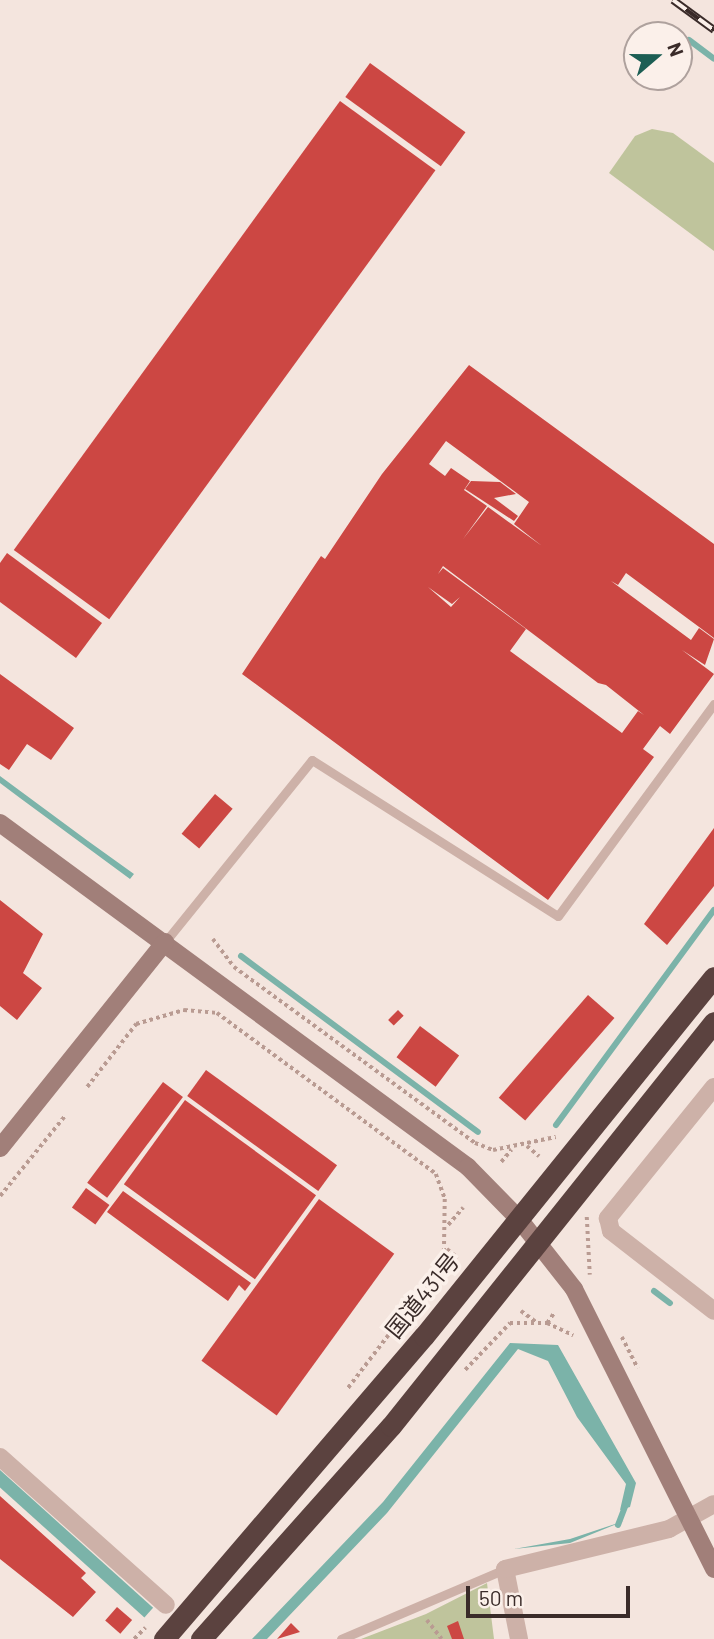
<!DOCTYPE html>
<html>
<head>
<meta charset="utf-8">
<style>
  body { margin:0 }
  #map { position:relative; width:714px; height:1639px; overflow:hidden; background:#f4e5de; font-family:Barlow,"Noto Sans JP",sans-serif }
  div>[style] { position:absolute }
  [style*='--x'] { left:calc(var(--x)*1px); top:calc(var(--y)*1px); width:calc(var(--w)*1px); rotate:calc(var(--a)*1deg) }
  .green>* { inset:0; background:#bfc49c }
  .water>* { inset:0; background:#7bb3a9; transform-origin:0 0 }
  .stream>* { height:6px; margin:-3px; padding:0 3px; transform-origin:3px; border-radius:3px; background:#7bb3a9 }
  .building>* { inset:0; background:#cc4743; transform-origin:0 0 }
  .path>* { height:3.5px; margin-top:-1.75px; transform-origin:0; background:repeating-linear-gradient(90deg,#b99b92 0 3.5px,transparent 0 7px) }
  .lane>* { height:9px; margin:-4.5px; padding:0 4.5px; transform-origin:4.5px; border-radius:4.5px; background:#cdb1a8 }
  .street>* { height:18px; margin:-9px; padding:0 9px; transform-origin:9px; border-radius:9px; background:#cdb1a8 }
  .secondary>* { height:18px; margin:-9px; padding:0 9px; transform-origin:9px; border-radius:9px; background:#a17f79 }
  .highway>* { height:21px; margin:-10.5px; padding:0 10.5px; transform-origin:10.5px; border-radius:10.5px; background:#5b423f }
  .rail>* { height:8px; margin-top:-4px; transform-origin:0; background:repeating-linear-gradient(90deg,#fbf0ea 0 16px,#3a2b29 0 32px); box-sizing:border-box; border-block:2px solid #3a2b29 }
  span { translate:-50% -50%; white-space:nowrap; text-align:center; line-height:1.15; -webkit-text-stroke:7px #fbf0ea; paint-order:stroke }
  .street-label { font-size:23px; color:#3a2b29 }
  .north { position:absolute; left:623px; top:21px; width:70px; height:70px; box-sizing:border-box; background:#fbf0ea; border:2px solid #aea19d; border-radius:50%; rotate:70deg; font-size:19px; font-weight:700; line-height:28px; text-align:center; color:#3a2b29 }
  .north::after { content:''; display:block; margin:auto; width:24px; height:32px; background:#1c5e54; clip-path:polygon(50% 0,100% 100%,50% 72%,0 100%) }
  .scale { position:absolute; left:466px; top:1586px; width:164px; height:32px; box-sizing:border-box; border:4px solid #3a2b29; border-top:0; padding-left:9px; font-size:21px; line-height:24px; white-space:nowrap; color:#3a2b29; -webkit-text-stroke:5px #fbf0ea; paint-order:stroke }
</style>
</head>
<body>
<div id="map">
  <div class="green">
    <div style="clip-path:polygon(652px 129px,673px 133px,714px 163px,714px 251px,609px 173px,635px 136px)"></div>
    <div style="clip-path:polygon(487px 1583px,494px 1639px,361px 1639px,426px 1614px)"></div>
  </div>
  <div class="water">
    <div style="clip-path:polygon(0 776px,88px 841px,134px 874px,130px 879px,20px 798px,0 783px)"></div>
    <div style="clip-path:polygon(510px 1343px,558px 1345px,636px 1483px,630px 1507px,620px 1510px,626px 1484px,577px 1417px,548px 1361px,518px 1349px,387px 1513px,267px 1639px,252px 1639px,383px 1502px)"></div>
    <div style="left:0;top:1470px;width:206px;height:13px;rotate:42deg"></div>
    <div style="clip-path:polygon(624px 1521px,570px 1543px,514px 1549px,570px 1539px)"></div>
  </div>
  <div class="stream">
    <div style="--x:689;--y:40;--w:31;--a:37"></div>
    <div style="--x:241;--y:956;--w:295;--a:36.6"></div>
    <div style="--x:556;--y:1125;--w:267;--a:-53.7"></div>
    <div style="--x:654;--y:1291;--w:20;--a:37"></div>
    <div style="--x:618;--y:1525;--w:26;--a:-69"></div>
  </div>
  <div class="building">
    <div style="left:370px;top:63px;width:118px;height:42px;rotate:36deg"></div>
    <div style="left:340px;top:101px;width:118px;height:555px;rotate:36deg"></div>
    <div style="clip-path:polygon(evenodd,469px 365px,714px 544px,714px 638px,626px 573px,618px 585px,611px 581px,691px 640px,699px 628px,714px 639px,705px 665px,682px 650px,714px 674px,670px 734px,660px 726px,643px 749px,654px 757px,548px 900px,242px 674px,321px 556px,325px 559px,382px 474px,469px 365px,446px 441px,529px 502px,514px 524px,542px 546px,488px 507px,463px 539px,487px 506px,464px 490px,470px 481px,451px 468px,445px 476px,429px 464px,446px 441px,469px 365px,443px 566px,598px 683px,606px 685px,644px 715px,638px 711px,622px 733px,510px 651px,526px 629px,443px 568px,438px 574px,443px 566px,469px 365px,428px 587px,452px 604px,460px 597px,451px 607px,428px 587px)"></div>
    <div style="clip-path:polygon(471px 481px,500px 482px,516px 494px,494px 498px,518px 516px,514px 521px,465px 489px)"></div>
    <div style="clip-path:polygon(7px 553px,102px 623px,76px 658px,0 602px,0 563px)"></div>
    <div style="clip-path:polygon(0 674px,74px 728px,51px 760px,27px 744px,9px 770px,0 764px)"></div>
    <div style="left:215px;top:794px;width:23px;height:52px;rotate:40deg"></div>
    <div style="clip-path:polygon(714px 828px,714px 886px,667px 945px,644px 924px)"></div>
    <div style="clip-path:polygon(0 900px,43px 934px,23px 973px,42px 988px,17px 1020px,0 1006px)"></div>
    <div style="left:588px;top:995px;width:35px;height:136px;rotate:41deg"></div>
    <div style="left:398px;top:1010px;width:8px;height:14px;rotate:45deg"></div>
    <div style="left:420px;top:1026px;width:49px;height:39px;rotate:37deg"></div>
    <div style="left:206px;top:1070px;width:162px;height:32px;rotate:36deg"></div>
    <div style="left:163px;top:1082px;width:25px;height:126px;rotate:37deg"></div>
    <div style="left:185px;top:1100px;width:162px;height:104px;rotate:36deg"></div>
    <div style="left:86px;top:1188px;width:29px;height:24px;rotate:36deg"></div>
    <div style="clip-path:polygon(123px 1191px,251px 1283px,245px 1291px,239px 1285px,228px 1301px,107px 1212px)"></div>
    <div style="left:319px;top:1199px;width:93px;height:200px;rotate:36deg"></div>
    <div style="clip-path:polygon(0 1496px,86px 1573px,81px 1578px,96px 1592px,73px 1617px,0 1559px)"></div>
    <div style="left:117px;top:1607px;width:20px;height:18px;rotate:41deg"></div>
    <div style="clip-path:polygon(458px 1621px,464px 1639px,452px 1639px,447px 1626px)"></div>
    <div style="clip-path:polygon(291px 1623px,300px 1632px,277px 1639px)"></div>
  </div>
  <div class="path">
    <div style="--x:213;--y:939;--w:35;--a:53"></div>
    <div style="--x:234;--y:967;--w:298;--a:36.1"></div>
    <div style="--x:475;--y:1143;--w:19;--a:21"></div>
    <div style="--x:493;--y:1150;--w:64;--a:-11.7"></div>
    <div style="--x:87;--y:1087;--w:80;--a:-52.1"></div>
    <div style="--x:136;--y:1024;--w:50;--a:-16.3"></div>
    <div style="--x:184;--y:1010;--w:33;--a:5"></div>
    <div style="--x:217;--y:1013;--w:272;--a:36.3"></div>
    <div style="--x:436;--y:1174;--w:27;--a:70"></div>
    <div style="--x:445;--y:1199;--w:64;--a:90.9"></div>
    <div style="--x:444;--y:1263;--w:160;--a:127.4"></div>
    <div style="--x:527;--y:1146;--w:16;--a:40"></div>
    <div style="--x:501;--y:1162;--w:16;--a:-50"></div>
    <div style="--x:0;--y:1196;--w:102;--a:-51"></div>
    <div style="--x:587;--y:1217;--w:58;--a:87"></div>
    <div style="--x:448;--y:1225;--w:23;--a:-49"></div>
    <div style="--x:447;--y:1249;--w:14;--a:39"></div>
    <div style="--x:521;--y:1311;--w:19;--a:36"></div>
    <div style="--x:547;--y:1323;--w:12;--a:-55"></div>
    <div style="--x:622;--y:1337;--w:35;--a:63"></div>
    <div style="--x:465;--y:1370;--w:65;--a:-46.2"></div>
    <div style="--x:510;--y:1323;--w:37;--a:0"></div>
    <div style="--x:547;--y:1323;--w:29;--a:25"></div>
    <div style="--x:427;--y:1620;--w:24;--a:52"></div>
    <div style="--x:134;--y:1639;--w:16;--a:-45"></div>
  </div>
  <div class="lane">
    <div style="--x:165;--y:942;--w:234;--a:-51.1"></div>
    <div style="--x:312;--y:760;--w:291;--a:32.4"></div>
    <div style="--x:558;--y:916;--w:263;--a:-53.7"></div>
    <div style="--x:341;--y:1639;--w:178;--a:-23.1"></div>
  </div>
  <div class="street">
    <div style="--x:714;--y:1087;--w:169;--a:129"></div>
    <div style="--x:608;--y:1218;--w:13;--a:77"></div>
    <div style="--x:611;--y:1231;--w:130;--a:37.8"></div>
    <div style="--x:0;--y:1457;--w:222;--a:41.7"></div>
    <div style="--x:519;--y:1639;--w:71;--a:-101.3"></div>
    <div style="--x:505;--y:1569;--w:169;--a:-13.7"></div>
    <div style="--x:669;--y:1529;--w:51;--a:-29.1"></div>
  </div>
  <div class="secondary">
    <div style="--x:0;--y:823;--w:581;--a:36.32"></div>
    <div style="--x:468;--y:1167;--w:73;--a:45.6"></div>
    <div style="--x:519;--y:1219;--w:89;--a:51.8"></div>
    <div style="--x:574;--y:1289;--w:313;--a:63.4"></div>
    <div style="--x:0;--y:1148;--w:264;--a:-51.3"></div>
  </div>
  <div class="highway">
    <div style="--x:164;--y:1639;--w:399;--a:-49.4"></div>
    <div style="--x:424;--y:1336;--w:461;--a:-51.1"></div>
    <div style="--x:201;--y:1639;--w:285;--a:-48.3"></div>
    <div style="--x:391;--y:1426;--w:517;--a:-51.36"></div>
  </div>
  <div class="rail">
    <div style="--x:673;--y:0;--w:51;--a:36.2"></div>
  </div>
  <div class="street-label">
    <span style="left:422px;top:1295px;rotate:-51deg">国道431号</span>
  </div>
  <div class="north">N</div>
  <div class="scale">50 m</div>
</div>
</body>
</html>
